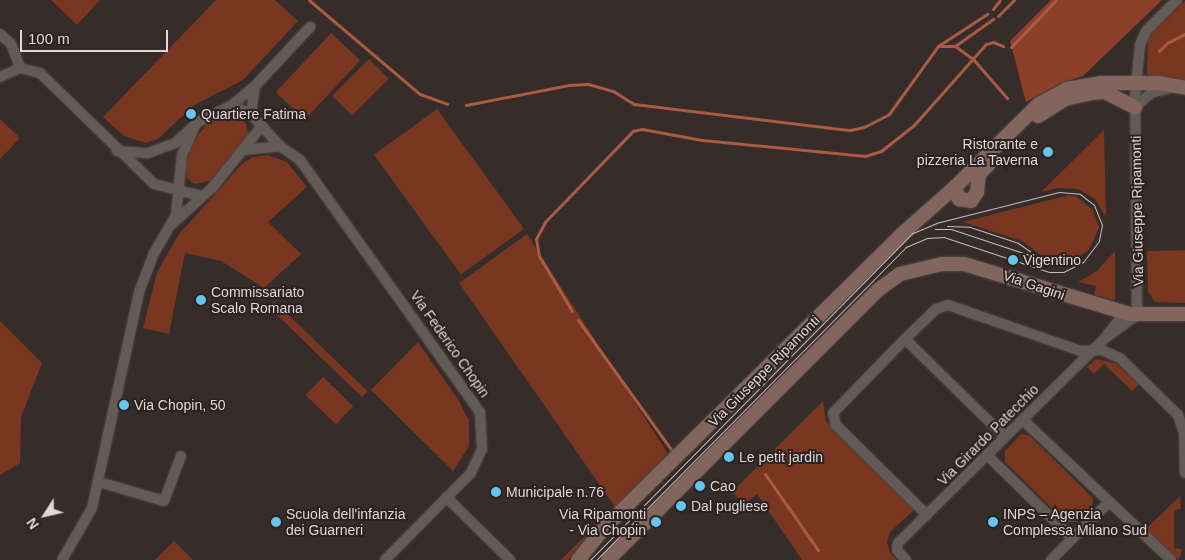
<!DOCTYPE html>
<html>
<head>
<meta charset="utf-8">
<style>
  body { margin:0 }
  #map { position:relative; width:1185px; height:560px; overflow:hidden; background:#362c2a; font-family:Helvetica,sans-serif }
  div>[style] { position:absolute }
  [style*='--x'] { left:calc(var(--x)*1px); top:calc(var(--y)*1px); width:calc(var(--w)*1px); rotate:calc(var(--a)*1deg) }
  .green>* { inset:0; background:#793621; transform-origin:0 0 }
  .forest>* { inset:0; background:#8c4029 }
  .stream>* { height:3px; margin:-1.5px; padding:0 1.5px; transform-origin:1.5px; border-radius:1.5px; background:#a95b43 }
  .roads { filter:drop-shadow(0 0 1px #4f4845) drop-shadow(0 0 1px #4f4845) }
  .street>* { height:10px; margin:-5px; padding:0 5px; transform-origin:5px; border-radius:5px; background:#645a56 }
  .secondary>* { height:14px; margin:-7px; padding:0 7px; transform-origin:7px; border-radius:7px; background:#82655c }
  .tram>* { height:1px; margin:-0.5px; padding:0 0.5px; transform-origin:0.5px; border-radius:0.5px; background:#c5bebd }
  .dots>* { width:14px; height:14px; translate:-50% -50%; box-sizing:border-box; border:2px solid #2c2320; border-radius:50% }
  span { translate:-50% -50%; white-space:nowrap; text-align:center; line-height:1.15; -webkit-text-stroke:4px #2c2320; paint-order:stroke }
  .poi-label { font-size:14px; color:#dfd8d7 }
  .left { translate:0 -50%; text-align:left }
  .right { translate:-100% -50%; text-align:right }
  .street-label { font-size:14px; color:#dfd8d7 }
  .north { position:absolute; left:20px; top:490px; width:50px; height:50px; -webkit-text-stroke:4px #2c2320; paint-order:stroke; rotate:235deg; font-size:14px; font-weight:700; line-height:20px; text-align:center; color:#dfd8d7 }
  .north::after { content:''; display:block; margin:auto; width:18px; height:22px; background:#dfd8d7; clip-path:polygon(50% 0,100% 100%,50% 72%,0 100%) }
  .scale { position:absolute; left:20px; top:30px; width:148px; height:22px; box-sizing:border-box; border:2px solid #dfd8d7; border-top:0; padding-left:6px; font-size:15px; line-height:18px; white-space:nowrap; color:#dfd8d7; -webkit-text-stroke:4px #2c2320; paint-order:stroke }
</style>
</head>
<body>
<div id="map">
  <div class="green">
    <div style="clip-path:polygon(51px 0,100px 0,77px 25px)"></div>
    <div style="clip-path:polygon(216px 0,275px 0,298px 21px,243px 80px,194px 105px,158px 139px,146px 143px,124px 136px,103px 117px)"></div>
    <div style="clip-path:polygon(1185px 1px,1185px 80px,1153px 80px,1147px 73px,1148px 37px)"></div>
    <div style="left:331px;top:33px;width:40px;height:81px;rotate:43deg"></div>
    <div style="left:369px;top:59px;width:28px;height:52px;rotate:45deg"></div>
    <div style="left:437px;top:109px;width:148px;height:78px;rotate:54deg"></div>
    <div style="clip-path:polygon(224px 116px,245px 122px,249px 134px,210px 181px,194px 184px,187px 178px,185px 169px,190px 146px,206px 125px)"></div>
    <div style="clip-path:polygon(0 119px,20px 138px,0 159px)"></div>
    <div style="clip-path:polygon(1104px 130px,1106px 217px,1095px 199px,1078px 189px,1058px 188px,1041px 192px)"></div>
    <div style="clip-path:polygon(268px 155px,287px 162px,307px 187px,268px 222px,301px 254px,264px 288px,221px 261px,185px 253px,169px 334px,143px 328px,157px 272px,179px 234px,243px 163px,253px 157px)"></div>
    <div style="clip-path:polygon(1069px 195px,1077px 197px,1093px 210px,1099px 228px,1089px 250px,1071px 261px,1058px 262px,1042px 256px,1022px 241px,963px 222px)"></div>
    <div style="clip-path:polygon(527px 234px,668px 454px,615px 507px,459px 283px)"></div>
    <div style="clip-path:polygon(1185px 250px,1185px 303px,1155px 302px,1148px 291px,1147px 251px)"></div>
    <div style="clip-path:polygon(1115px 251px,1115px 300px,1094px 295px,1096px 286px,1078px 282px,1097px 271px)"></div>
    <div style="left:274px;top:301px;width:130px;height:8px;rotate:44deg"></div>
    <div style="clip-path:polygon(0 321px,42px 363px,21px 417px,20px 463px,0 475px)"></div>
    <div style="clip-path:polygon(418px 342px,459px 401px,469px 421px,469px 446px,453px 471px,371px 390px)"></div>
    <div style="clip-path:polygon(1096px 359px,1115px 363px,1140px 383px,1132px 391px,1104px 364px,1094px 374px,1087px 367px)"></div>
    <div style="left:323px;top:377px;width:42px;height:25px;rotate:44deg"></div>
    <div style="clip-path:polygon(823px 401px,826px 421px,915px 509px,890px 532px,887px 542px,890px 552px,897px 560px,802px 560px,757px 494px,744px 504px,732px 492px)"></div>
    <div style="clip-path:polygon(1021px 434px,1029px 435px,1093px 498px,1092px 507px,1078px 522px,1066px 522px,1005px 462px,1005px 451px)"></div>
    <div style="clip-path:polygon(1180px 496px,1181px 509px,1174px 510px,1174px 548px,1182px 549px,1179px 560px,1146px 529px)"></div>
    <div style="clip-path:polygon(601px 519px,568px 560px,561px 560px)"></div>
    <div style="clip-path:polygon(174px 541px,193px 560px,155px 560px)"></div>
  </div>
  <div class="forest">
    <div style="clip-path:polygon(1051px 0,1162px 0,1083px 76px,1061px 83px,1026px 102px,1010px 41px)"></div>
  </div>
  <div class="stream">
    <div style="--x:309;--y:0;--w:145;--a:40.3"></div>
    <div style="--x:420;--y:94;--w:29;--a:20"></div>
    <div style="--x:993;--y:9;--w:11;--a:-52"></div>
    <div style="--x:998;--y:16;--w:23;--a:-45"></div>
    <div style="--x:938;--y:46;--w:17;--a:0"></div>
    <div style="--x:955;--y:46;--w:47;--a:-35.4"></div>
    <div style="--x:955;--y:46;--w:22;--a:36"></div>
    <div style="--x:973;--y:59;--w:52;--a:48.9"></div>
    <div style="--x:1011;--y:47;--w:65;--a:-46.2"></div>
    <div style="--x:1159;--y:51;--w:11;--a:-45"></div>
    <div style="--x:1167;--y:43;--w:20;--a:-27"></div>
    <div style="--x:466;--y:105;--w:105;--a:-11"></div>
    <div style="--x:569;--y:85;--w:19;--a:-3"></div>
    <div style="--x:588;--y:84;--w:26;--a:16"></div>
    <div style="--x:613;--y:91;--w:25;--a:32"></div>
    <div style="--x:634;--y:104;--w:218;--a:6.9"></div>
    <div style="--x:850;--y:130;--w:14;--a:-12"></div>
    <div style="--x:864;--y:127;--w:28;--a:-27"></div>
    <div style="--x:889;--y:114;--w:84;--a:-54.2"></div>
    <div style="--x:938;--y:46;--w:59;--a:-33.1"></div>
    <div style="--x:572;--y:311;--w:64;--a:-121"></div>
    <div style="--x:539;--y:256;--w:17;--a:-100"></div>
    <div style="--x:536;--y:239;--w:19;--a:-62"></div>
    <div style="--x:545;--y:222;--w:127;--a:-46"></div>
    <div style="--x:633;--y:131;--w:9;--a:-13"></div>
    <div style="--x:642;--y:129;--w:61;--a:10.4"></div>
    <div style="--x:702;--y:140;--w:164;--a:5.6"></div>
    <div style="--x:865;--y:156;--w:17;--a:-17"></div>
    <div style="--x:881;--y:151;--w:42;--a:-38.2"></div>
    <div style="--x:914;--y:125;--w:108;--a:-48.4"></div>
    <div style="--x:986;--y:44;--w:7;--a:-16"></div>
    <div style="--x:993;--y:42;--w:11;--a:22"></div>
    <div style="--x:578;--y:320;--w:161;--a:54.3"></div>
    <div style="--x:765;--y:474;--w:93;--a:55.1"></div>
  </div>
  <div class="roads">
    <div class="street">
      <div style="--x:0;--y:34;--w:15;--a:42"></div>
      <div style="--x:11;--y:44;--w:26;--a:69"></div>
      <div style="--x:0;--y:77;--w:22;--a:-24"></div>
      <div style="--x:20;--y:68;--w:21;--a:14"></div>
      <div style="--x:40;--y:73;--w:159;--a:44.2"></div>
      <div style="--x:154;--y:184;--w:49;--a:14.3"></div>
      <div style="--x:231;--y:106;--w:22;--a:22"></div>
      <div style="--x:251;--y:114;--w:43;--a:47.8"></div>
      <div style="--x:280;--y:146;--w:24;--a:35"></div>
      <div style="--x:300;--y:160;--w:310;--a:54.5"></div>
      <div style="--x:480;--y:412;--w:37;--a:87"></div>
      <div style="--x:482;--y:449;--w:26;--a:115"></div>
      <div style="--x:471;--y:473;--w:122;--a:134.7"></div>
      <div style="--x:1135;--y:107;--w:21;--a:-41"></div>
      <div style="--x:1151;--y:93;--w:20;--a:-15"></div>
      <div style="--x:251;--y:114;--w:28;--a:-82"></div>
      <div style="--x:244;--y:150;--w:36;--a:-6"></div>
      <div style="--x:117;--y:151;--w:31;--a:4"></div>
      <div style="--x:148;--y:153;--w:29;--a:-20"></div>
      <div style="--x:175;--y:143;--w:31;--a:-42"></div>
      <div style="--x:198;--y:122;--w:37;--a:-26"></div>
      <div style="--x:231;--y:106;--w:31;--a:-40"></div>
      <div style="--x:255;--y:86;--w:81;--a:-47"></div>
      <div style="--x:172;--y:224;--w:54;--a:-42"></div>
      <div style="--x:212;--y:188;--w:78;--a:-51.2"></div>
      <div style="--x:1107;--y:335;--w:28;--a:-51"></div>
      <div style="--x:905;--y:339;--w:140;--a:44.4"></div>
      <div style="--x:1023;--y:420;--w:204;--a:43.4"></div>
      <div style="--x:987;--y:455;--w:119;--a:44.3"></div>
      <div style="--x:106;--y:484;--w:60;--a:16.3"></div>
      <div style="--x:164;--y:501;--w:48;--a:-69.3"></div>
      <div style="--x:446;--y:497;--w:90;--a:44.5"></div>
      <div style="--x:927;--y:515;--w:128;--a:-135.3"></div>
      <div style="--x:836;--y:425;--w:12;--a:-104"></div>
      <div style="--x:833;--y:413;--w:103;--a:-45.8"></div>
      <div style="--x:905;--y:339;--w:43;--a:-44.1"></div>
      <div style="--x:936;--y:309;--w:13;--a:-18"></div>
      <div style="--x:948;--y:305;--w:141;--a:19.1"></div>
      <div style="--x:1081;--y:351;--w:21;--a:-3"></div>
      <div style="--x:1102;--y:350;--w:21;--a:25"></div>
      <div style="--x:1121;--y:359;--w:80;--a:44.5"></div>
      <div style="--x:1178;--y:415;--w:18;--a:71"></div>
      <div style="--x:1184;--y:432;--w:41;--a:88.6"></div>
      <div style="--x:62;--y:560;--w:60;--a:-60"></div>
      <div style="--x:92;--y:508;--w:221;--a:-77.7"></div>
      <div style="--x:139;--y:292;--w:42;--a:-69"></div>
      <div style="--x:154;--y:253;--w:44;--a:-59.9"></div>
      <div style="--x:176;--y:215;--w:60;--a:-84.3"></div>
      <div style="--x:182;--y:155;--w:34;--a:-66"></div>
      <div style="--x:906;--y:560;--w:13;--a:-132"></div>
      <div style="--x:897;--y:550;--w:7;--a:-82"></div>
      <div style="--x:898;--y:543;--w:290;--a:-44.7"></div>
      <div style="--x:1104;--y:339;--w:41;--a:-36"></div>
      <div style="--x:1137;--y:315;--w:219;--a:-90.5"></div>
      <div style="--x:1135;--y:96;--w:51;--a:-84.4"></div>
      <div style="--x:1140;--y:45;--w:15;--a:-67"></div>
      <div style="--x:1146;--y:31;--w:44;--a:-45"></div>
      <div style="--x:1051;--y:560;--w:82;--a:-45"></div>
    </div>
    <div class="secondary">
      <div style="--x:1038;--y:116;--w:32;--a:-32"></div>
      <div style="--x:1065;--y:99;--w:26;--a:-13"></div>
      <div style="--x:1090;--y:93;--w:15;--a:-4"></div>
      <div style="--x:1105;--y:92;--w:34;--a:27"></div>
      <div style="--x:955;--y:187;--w:13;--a:72"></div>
      <div style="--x:959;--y:199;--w:12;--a:9"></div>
      <div style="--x:971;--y:201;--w:11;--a:-56"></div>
      <div style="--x:977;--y:192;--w:18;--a:-84"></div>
      <div style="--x:979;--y:174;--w:14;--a:-45"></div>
      <div style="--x:578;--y:560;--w:43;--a:-50.7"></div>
      <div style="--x:605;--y:527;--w:417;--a:-44.6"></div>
      <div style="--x:902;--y:234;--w:71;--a:-41.6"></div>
      <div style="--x:955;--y:187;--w:118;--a:-44.7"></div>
      <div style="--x:1039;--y:104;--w:32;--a:-28"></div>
      <div style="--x:1067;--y:89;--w:34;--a:-10"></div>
      <div style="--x:1100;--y:83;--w:58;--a:0"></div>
      <div style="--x:1158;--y:83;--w:27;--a:10"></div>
      <div style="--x:608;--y:560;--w:382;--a:-45"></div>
      <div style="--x:878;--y:290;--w:27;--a:-36"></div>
      <div style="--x:900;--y:274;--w:43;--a:-13.4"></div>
      <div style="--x:942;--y:264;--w:22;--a:0"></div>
      <div style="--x:964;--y:264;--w:173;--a:16.8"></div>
      <div style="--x:1130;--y:314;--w:55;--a:0"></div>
    </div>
  </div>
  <div class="tram">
    <div style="--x:947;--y:226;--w:23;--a:2"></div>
    <div style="--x:970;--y:227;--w:51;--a:18.4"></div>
    <div style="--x:1018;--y:243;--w:16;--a:35"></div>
    <div style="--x:935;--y:229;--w:16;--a:0"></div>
    <div style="--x:951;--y:229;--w:111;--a:18.4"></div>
    <div style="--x:1056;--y:264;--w:20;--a:-6"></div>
    <div style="--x:590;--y:560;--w:460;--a:-45.4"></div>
    <div style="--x:913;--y:233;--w:25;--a:-23"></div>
    <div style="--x:936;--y:223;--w:127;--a:-14.1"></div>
    <div style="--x:1059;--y:192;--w:21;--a:5"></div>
    <div style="--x:1080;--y:194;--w:18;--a:38"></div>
    <div style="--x:1094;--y:205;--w:22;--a:68"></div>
    <div style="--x:1102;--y:225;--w:16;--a:101"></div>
    <div style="--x:1099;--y:241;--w:26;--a:127"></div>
    <div style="--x:1083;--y:262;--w:22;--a:153"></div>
    <div style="--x:1063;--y:272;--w:14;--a:180"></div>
    <div style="--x:1049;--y:272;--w:111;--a:-161.6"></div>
    <div style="--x:944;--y:237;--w:17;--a:177"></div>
    <div style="--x:927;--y:238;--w:23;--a:157"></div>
    <div style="--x:906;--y:247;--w:441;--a:134.7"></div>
  </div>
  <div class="dots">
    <div style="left:191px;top:114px;background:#65c5ef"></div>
    <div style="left:1048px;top:152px;background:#65c5ef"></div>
    <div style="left:1013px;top:260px;background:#65c5ef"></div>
    <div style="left:201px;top:300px;background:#65c5ef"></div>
    <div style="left:124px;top:405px;background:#65c5ef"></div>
    <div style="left:729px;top:457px;background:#65c5ef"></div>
    <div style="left:700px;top:486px;background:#65c5ef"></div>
    <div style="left:496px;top:492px;background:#65c5ef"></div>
    <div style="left:681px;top:506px;background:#65c5ef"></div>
    <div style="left:276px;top:522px;background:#65c5ef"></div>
    <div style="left:656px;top:522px;background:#65c5ef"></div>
    <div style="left:993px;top:522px;background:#65c5ef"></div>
  </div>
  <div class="poi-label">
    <span class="left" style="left:201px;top:114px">Quartiere Fatima</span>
    <span class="right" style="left:1038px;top:152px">Ristorante e<br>pizzeria La Taverna</span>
    <span class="left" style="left:1023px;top:260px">Vigentino</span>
    <span class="left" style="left:211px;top:300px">Commissariato<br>Scalo Romana</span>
    <span class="left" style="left:134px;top:405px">Via Chopin, 50</span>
    <span class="left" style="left:739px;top:457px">Le petit jardin</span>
    <span class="left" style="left:710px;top:486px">Cao</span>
    <span class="left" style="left:506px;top:492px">Municipale n.76</span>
    <span class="left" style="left:691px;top:506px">Dal pugliese</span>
    <span class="left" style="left:286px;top:522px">Scuola dell'infanzia<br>dei Guarneri</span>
    <span class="right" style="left:646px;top:522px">Via Ripamonti<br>- Via Chopin</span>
    <span class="left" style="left:1003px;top:522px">INPS – Agenzia<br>Complessa Milano Sud</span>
  </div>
  <div class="street-label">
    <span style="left:1137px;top:211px;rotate:-91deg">Via Giuseppe Ripamonti</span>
    <span style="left:1034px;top:285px;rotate:19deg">Via Gagini</span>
    <span style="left:450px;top:344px;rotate:55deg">Via Federico Chopin</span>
    <span style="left:764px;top:371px;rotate:-45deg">Via Giuseppe Ripamonti</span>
    <span style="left:988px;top:435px;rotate:-45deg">Via Girardo Patecchio</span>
  </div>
  <div class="north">N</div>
  <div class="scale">100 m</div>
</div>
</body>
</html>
